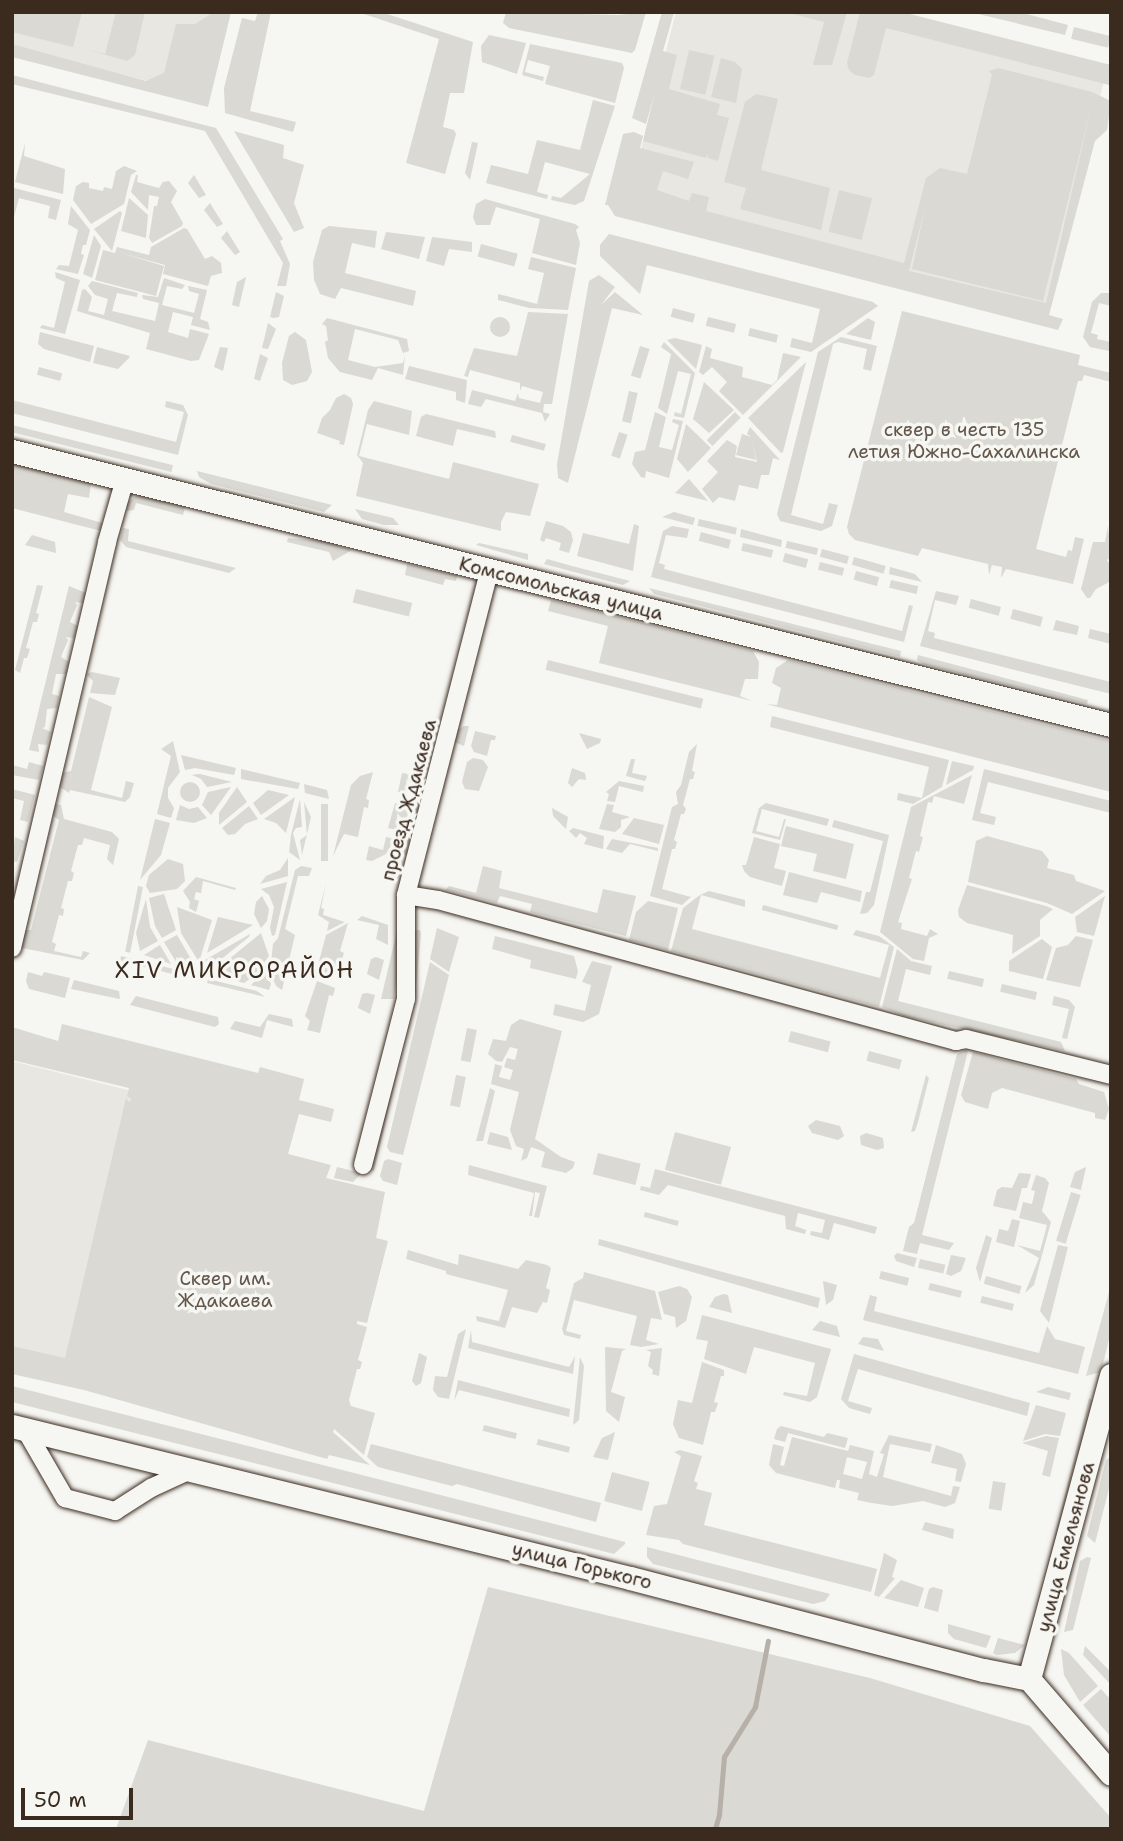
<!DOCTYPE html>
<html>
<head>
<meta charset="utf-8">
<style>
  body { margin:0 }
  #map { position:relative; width:1123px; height:1841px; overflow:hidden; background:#f6f6f2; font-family:"Shantell Sans",sans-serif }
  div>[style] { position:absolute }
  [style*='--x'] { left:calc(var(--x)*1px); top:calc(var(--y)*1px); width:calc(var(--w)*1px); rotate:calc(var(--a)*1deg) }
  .built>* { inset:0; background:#e8e7e2 }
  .green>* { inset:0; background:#dad9d3; transform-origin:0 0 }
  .round { border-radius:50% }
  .stream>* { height:4.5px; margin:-2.25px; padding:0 2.25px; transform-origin:2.25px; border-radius:2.25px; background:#b6b0a9 }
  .roads { filter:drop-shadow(0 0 2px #3b2a1e) drop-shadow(0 0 2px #3b2a1e) }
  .minor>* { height:18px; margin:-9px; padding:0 9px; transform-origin:9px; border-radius:9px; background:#f6f6f2 }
  .major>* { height:23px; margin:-11.5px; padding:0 11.5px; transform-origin:11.5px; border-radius:11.5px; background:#f6f6f2 }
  span { translate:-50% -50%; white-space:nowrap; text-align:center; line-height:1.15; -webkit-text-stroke:7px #f6f6f2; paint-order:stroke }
  .park-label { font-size:19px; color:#63564b }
  .street-label { font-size:19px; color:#3b2a1e }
  .quarter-label { font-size:23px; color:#3b2a1e; letter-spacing:2px }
  .frame { position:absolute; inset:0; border:14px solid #3b2a1e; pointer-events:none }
  .scale { position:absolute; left:21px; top:1788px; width:112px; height:32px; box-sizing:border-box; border:4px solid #3b2a1e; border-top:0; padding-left:9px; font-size:21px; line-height:24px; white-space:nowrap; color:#3b2a1e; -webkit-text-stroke:5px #f6f6f2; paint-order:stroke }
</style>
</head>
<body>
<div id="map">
  <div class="built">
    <div style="clip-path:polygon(12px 12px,231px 12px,210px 96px,12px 48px)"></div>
    <div style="clip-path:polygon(676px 12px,850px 12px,1105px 77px,1045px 314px,626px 208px)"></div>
    <div style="clip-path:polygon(12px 1061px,132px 1091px,65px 1361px,12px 1348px)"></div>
  </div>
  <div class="green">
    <div style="clip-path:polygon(12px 12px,82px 12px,73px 47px,12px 32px)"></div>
    <div style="clip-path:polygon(116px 12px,145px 12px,135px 55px,127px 61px,85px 49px,105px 54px)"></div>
    <div style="clip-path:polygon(214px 12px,231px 12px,208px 107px,12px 57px,12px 44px,146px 81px,164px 73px,176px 24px,195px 24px)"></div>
    <div style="clip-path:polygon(258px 12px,271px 12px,250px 111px,296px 122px,293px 132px,225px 113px,224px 88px,242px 18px,255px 21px)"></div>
    <div style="clip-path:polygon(358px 12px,381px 12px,473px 42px,464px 93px,450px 93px,443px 127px,454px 130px,456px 134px,445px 174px,406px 163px,439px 39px)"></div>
    <div style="clip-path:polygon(506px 12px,618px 15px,646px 12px,635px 50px,632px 53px,509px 28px,503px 23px)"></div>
    <div style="clip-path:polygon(662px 12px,674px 12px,663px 51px,677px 55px,669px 89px,720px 104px,717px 115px,729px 118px,718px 161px,708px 158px,708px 154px,706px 158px,643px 141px,655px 92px,646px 124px,632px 118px)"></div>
    <div style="clip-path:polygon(785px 12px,847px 12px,832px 65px,813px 65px,824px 22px)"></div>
    <div style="clip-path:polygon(860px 12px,902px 12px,1111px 65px,1111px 82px,1109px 85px,886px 28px,874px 75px,869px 78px,855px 75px,849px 70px,847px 63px)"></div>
    <div style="clip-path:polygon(970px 12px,1019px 12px,1068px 25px,1065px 35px)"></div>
    <div style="left:1074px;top:27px;width:38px;height:12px;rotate:14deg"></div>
    <div style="clip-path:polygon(489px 35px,526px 43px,517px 74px,482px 62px,481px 46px)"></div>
    <div style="clip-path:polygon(530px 44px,622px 63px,624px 68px,615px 103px,545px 84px,550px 66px,528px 60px,525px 72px,544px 77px,543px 81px,522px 75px)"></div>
    <div style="left:689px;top:50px;width:26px;height:40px;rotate:13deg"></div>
    <div style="clip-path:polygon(721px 58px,735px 62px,742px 69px,736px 103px,711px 97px)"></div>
    <div style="clip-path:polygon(evenodd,998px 68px,1092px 92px,1111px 101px,1107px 130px,1095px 141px,1049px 315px,1063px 319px,1058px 330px,615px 216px,608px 205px,605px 205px,623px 134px,634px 132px,643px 136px,640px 148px,694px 162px,688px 179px,663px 171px,657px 190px,689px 201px,692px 193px,709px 197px,706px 211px,904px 263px,926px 178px,940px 168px,967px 174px,992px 75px,989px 71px,998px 68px,1093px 100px,1046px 303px,909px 271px,925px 208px,912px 269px,1043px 301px,1093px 100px)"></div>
    <div style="clip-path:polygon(12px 75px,216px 128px,283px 239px,280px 241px,290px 264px,286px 286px,277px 286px,283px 263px,205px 131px,12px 84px)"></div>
    <div style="clip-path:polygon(756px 94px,778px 99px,761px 170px,830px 188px,821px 230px,740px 209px,746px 188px,724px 182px,745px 102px)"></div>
    <div style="clip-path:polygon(593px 100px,615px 106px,584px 201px,575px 205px,551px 200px,552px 196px,561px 198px,590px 174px,545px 162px,537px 192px,548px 195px,547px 199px,486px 183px,491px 165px,528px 174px,537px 140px,580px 150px)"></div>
    <div style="clip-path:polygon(234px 131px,284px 145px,283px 158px,304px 165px,294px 203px,304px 228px,294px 232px)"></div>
    <div style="clip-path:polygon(472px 142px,478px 143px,470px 180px,465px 173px)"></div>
    <div style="clip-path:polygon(25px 143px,24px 156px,65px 169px,63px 194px,15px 182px)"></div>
    <div style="clip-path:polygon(124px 166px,137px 171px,131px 175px,124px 204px,91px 224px,73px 200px,76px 186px,83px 182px,89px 183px,89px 188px,103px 191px,104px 187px,112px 189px,116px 171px)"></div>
    <div style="clip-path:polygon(136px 175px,138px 175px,137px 182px,159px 188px,163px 182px,169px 181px,177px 191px,171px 202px,183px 223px,182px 226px,152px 243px,149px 238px,154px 206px,157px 206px,159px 197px,149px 195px,148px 210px,131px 192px)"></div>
    <div style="clip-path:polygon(194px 175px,206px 195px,199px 198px,188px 183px)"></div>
    <div style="clip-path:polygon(14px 188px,61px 200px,56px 220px,48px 218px,50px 206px,19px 198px,12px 224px)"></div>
    <div style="left:839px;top:190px;width:34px;height:43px;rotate:14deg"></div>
    <div style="clip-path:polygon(129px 198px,148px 215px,146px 238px,121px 231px)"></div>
    <div style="clip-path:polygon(485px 199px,575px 224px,579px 227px,576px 230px,580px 243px,576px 265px,532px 253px,540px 219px,496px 207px,490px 225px,476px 225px,473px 217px,476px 204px)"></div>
    <div style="clip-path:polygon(210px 203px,223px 224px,217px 227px,204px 210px)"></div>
    <div style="clip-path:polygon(71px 206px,90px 230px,86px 245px,83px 245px,81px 254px,84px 255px,78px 274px,56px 269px,59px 265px,69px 266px,78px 230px,68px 224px)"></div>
    <div style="clip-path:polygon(120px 211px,122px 213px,112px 251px,94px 229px)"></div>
    <div style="clip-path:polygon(329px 226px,377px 231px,375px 248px,352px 243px,345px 273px,416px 291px,413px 306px,341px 288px,335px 299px,320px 294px,314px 280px,313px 262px,322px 230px)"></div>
    <div style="clip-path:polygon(184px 228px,187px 229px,205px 259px,212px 256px,221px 263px,222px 273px,211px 276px,208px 286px,163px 274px,165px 265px,121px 253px,164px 266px,156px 296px,95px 280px,103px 250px,115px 253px,117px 247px,149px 255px,151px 247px)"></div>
    <div style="clip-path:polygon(227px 231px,240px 252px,235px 255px,221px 238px)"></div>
    <div style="clip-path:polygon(386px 232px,425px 237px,419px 259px,381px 249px)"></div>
    <div style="clip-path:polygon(609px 234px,873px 302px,878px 306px,811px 352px,790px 347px,792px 338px,812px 343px,820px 309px,647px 265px,640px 294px,600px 256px,600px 245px)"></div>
    <div style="clip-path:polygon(94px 235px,101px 246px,92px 278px,83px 274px)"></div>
    <div style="clip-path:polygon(432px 237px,472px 242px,472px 252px,449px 249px,444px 266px,426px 261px)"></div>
    <div style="left:481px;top:244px;width:38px;height:13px;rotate:15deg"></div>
    <div style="clip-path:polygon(531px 257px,576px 268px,568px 310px,529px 308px,498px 300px,498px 294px,537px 304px,544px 273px,528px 269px)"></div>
    <div style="clip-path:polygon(55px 272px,80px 280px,65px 334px,40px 328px,42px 325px,54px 328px,65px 282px,56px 278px)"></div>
    <div style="clip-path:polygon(599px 275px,615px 287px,601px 305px,615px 292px,643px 315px,612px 308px,568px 483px,558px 478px,557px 464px,589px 281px)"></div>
    <div style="clip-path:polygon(246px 277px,239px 307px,232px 305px,237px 282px)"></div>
    <div style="clip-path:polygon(164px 278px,185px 285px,182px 289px,167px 286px,162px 305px,194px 313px,199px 294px,189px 291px,188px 286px,207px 290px,200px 319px,208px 322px,210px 330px,191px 325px,193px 317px,173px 312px,168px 332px,188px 338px,190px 329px,209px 334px,199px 360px,191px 361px,146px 349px,150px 333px,77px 311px,82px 290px,85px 289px,92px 297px,88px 311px,104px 315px,108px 299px,95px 295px,88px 286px,92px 281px,138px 293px,137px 297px,117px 293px,112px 311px,155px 321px,159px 303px,143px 299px,142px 295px,158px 297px)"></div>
    <div style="clip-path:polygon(276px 292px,284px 296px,279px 317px,274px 318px,270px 317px)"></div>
    <div style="clip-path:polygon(1101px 293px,1111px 293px,1111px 306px,1099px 303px,1091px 333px,1098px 335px,1097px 339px,1111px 342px,1109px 351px,1090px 347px,1083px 337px,1092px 302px)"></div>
    <div style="left:673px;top:308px;width:23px;height:9px;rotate:15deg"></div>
    <div style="clip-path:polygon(902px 311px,1080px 355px,1078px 365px,1111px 373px,1111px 382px,1084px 375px,1082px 381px,1078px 381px,1036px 549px,1066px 557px,1068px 550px,1072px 551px,1075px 537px,1084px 539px,1073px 584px,1006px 569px,1001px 578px,1002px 567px,992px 565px,989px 575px,988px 564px,922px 548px,918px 556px,855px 540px,849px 534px,847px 527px)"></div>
    <div style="clip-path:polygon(528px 312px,568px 314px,552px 404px,544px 404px,543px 412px,550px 414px,545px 422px,542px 413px,486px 399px,481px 407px,468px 404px,472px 390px,515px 401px,518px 393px,519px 398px,540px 403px,543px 392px,522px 386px,520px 391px,520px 383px,470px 370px,468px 377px,464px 376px,474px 348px,517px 356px)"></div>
    <div style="left:708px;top:317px;width:29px;height:9px;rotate:14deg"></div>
    <div class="round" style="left:490px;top:317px;width:20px;height:20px"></div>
    <div style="clip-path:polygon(327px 318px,407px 339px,409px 351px,403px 353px,398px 340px,355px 329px,348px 360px,375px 367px,403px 363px,405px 356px,403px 375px,378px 368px,372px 380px,340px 372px,328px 358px,325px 342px,328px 340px,326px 326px,322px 324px)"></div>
    <div style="clip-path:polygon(868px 318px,875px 322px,871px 340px,846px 334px)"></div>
    <div style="clip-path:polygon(268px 323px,276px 329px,268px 349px,262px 348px)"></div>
    <div style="left:750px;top:328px;width:29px;height:8px;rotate:14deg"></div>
    <div style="clip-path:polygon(40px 332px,94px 346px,90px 362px,44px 349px,38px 344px)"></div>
    <div style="clip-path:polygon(295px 332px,306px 340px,312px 372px,307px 381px,292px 385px,283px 380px,282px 363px,289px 336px)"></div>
    <div style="clip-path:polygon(841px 337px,877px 346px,871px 371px,863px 369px,867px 349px,838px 342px,833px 344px,791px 515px,823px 524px,829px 503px,838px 505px,832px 526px,821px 531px,780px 521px,777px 514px,818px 352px)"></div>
    <div style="clip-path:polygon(675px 338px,702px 345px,696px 369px,667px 340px)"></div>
    <div style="clip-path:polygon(664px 342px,695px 373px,684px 418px,674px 416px,675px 412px,681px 414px,691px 374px,678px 371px,667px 414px,658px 408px,671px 354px,661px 347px)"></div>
    <div style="left:640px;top:346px;width:10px;height:31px;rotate:17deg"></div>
    <div style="clip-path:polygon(706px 346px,712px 349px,710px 358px,743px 367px,742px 377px,772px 385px,777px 380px,783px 353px,801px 357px,743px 415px,719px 391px,727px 382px,712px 367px,703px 375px,699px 372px)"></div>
    <div style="clip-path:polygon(97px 347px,130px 356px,129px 358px,118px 369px,93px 363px)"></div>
    <div style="clip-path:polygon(220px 347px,228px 348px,223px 371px,214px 367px)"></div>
    <div style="clip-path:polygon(260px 354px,268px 358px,260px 381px,254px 379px)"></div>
    <div style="clip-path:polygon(806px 362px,783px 452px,781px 453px,748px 418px)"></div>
    <div style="clip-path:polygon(409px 366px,467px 380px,465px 403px,456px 400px,456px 392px,405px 379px)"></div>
    <div style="left:39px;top:367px;width:24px;height:8px;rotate:15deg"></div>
    <div style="clip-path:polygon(704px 382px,734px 410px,709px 433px,693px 419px)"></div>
    <div style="left:629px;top:391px;width:9px;height:31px;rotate:13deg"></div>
    <div style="clip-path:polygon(344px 394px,351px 398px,353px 404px,344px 445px,339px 444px,340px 441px,317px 433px,322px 418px,330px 410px,336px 398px)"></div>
    <div style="clip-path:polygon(12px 400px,176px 442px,184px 412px,165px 407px,166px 401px,183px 405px,188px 415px,178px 455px,12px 413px)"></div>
    <div style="clip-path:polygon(374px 401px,412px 411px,409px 435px,367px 424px,359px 456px,449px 479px,453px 462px,539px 484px,530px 516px,506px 512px,501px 522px,501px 531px,356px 496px,363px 463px,357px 455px,368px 410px)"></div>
    <div style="clip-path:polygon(655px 412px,666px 417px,659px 447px,672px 450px,679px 425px,672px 422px,673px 419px,683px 421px,669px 478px,646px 471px,645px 478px,641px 477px,632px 464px,635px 452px,645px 450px)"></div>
    <div style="left:735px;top:412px;width:8px;height:40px;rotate:45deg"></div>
    <div style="clip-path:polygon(426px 414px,495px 431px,496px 438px,457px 429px,453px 446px,416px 436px,421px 417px)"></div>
    <div style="clip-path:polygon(686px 424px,711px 448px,688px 472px,677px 459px)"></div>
    <div style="left:12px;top:425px;width:166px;height:7px;rotate:14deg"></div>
    <div style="clip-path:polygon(750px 427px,780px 460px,773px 458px,769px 475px,761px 475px,758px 489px,739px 485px,735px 501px,719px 497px,713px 503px,702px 489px,718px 472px,707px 461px,727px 440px,737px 446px,735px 457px,757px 462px,752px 440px,756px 460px,736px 455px,742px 434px,751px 437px,747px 434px)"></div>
    <div style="left:619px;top:432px;width:9px;height:25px;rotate:18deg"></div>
    <div style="left:512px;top:435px;width:35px;height:7px;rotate:15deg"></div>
    <div style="clip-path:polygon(12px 463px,91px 483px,89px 498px,68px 494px,64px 512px,106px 524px,105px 532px,12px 508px)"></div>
    <div style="clip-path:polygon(197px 471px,332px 505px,324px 512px,211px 484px,199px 477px)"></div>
    <div style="clip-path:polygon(689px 479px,708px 501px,675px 493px)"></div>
    <div style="clip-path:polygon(140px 493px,186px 504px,183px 515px,136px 503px,134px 510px,127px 511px,127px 503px)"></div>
    <div style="clip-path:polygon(355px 509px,393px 518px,399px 525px,384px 525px,362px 519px)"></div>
    <div style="clip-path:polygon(674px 512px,695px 518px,693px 525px,662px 517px)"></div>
    <div style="left:699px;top:519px;width:39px;height:7px;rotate:13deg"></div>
    <div style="clip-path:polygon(546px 521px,563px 526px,571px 532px,573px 540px,569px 553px,559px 550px,561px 543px,546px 538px,544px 542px,540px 540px)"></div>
    <div style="clip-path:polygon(634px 524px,639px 526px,633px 571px,577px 556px,583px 533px,629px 544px)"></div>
    <div style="clip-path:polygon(672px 526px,689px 529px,687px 538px,666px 535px,659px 563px,665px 565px,664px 569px,902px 631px,909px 605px,913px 606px,904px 642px,651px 577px,663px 531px)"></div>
    <div style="clip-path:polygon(1108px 526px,1111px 557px,1107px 560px,1111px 567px,1111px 581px,1096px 589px,1090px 598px,1087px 598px,1081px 589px,1093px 542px,1105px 542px)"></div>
    <div style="clip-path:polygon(123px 528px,129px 529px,128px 541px,236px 568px,229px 573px,126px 547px,120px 540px)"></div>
    <div style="clip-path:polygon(741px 529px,782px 540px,781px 547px,740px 537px)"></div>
    <div style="left:701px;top:532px;width:31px;height:9px;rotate:15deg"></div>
    <div style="clip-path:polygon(32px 535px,55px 542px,56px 553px,25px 545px)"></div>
    <div style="clip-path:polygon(288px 538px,336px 542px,338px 546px,352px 550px,333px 561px,329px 552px,287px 542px)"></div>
    <div style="left:787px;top:541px;width:32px;height:7px;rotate:13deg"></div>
    <div style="clip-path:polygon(479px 543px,528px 554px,528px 560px,476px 545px)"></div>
    <div style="left:743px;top:543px;width:31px;height:8px;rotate:13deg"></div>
    <div style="left:822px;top:549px;width:28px;height:8px;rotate:15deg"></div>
    <div style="left:785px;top:553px;width:24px;height:9px;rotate:15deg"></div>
    <div style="left:854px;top:557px;width:33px;height:8px;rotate:16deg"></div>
    <div style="clip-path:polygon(547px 559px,572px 566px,630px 581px,623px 585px,544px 564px)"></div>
    <div style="left:820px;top:562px;width:25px;height:8px;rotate:14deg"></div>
    <div style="clip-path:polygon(407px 564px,455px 575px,458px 573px,456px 581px,445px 579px,443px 585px,405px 575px)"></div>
    <div style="clip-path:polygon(890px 567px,915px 574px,922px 582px,889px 574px)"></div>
    <div style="left:856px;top:571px;width:24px;height:9px;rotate:15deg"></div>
    <div style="left:891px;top:580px;width:28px;height:8px;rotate:13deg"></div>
    <div style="clip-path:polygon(37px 585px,43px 586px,36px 613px,39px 614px,37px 622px,33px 622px,26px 648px,30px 649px,27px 658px,24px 658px,20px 673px,15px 670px)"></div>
    <div style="clip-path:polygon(69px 586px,86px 593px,83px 603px,75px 602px,77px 605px,70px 622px,78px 626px,74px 638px,66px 637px,68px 640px,61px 657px,69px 662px,66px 674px,56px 674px,52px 694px,59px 696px,57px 708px,47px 709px,45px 727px,42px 728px,51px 732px,47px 745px,38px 744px,39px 752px,29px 750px)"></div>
    <div style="clip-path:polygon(649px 588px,901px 651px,900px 657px,654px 594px)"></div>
    <div style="left:356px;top:589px;width:58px;height:14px;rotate:14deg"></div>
    <div style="clip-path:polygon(936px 591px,959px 596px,956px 605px,935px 600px,928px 631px,935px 633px,934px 638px,1111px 682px,1111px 694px,920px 646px)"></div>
    <div style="left:971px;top:599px;width:31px;height:9px;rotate:15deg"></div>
    <div style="clip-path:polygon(551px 600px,753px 651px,759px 662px,758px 679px,745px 679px,740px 696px,752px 701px,599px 663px,608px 626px,548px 611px)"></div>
    <div style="left:1013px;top:609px;width:31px;height:10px;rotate:15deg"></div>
    <div style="clip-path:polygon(1056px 620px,1079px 626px,1077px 635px,1053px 630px)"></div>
    <div style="clip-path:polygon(1090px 629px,1111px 634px,1111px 644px,1088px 638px)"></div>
    <div style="clip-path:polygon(918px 655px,1088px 700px,1087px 704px,923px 664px,917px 660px)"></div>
    <div style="left:548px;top:660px;width:160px;height:10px;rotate:14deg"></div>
    <div style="clip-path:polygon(788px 660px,1111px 741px,1111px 792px,766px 704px,777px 705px,781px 688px,772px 683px,776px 668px)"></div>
    <div style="clip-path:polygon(92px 672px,120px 678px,115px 695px,90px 693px,93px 681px,86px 674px)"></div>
    <div style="clip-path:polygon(89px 697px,112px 707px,91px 790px,122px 798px,126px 781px,134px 783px,130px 797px,125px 802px,70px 790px,69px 793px,58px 786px,61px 773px,71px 771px)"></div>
    <div style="clip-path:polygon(772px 716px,949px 760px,942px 787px,913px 804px,897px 800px,898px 793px,922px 798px,929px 767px,770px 727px)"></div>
    <div style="clip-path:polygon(464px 726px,469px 726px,464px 746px,454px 742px,457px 730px)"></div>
    <div style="clip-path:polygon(475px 731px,496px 736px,495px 740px,491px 740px,487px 756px,474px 752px,471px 746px)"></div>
    <div style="clip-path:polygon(579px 733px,601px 739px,600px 743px,587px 749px)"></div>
    <div style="clip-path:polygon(173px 741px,180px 772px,168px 788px,168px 798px,174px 808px,171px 818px,157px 814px,171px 756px,161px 749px)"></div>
    <div style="clip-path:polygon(697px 744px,692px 771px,695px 772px,693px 779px,690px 779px,683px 805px,686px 809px,684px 814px,681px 814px,674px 840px,677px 842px,675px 849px,672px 849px,662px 889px,691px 897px,682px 905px,650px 896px,672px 807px,678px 804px,676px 792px,681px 785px,689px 752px)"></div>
    <div style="clip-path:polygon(181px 755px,236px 768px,234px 775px,195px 768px,185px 770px)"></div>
    <div style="clip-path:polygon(473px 758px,483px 760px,488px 767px,479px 791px,465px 789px,462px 782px,467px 762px)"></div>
    <div style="clip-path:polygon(631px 759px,635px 759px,632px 773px,647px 776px,645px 781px,626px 776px)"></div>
    <div style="clip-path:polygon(952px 761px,974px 766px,973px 770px,946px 785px)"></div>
    <div style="clip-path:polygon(29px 762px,43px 766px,39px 780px,12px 775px,12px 765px,27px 769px)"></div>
    <div style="clip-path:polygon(572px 768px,585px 773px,586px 780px,579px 779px,572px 787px,568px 783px)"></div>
    <div style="clip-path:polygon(241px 769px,300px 783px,298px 789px,241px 779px)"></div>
    <div style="clip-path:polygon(984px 769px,1111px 801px,1111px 813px,988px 782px,980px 813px,996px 817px,994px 825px,972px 820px)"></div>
    <div style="clip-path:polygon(373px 772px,366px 799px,369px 800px,368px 808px,364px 807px,358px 837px,344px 834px,333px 856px,351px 785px,360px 776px)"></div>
    <div style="clip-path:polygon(402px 773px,417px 776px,413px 792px,398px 792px)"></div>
    <div style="clip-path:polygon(198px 774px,200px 774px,232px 782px,207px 787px,201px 779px,192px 775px)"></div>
    <div style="clip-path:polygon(972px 775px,964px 804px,934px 796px,932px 803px,928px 802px,920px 836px,923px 837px,919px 852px,916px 851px,909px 878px,912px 879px,898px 922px,902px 923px,901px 929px,927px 936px,930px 929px,938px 934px,929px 938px,924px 961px,913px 959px,880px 932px,911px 807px)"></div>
    <div style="clip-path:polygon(619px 781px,644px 786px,643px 792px,619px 786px,615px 802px,607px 801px,609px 794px,606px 792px)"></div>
    <div class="round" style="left:180px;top:782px;width:20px;height:20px"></div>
    <div style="clip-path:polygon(423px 782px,427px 784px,409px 857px,403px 854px)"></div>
    <div style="clip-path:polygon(304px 784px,327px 790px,329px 799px,305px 793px)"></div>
    <div style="clip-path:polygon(231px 787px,214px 811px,211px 815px,202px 805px,208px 792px)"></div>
    <div style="clip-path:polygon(237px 787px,247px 802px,219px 825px,219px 813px)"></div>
    <div style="clip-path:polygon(12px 789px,35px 795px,28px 822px,20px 820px,24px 801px,12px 798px)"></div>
    <div style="clip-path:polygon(268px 790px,289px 795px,261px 815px,253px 803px)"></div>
    <div style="clip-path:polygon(295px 797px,286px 833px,276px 823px,264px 819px)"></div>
    <div style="clip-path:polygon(300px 799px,302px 827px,296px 828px,293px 833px,300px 860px,289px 852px,291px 835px)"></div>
    <div style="clip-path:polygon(304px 802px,311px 817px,302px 855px,300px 840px,307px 835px)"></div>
    <div style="clip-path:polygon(395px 803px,409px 808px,405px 827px,398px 826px,397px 830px,388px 828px)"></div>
    <div style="clip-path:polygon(766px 803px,829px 819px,827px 826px,762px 809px,756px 831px,779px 837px,784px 819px,786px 819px,780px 840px,752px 833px,759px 808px)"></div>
    <div style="clip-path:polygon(55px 804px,61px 805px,64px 819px,112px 832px,119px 839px,113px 865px,107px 859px,110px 845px,84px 838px,82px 845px,78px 845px,71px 871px,74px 873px,72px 881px,68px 881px,61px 908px,64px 909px,63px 916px,59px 915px,52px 942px,56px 944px,54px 951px,81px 957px,83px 951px,90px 953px,83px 960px,17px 947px,24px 930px,31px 930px,59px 820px,51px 814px,51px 806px)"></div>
    <div style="left:321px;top:804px;width:7px;height:57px"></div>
    <div style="clip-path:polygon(607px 804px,614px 805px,612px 812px,630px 817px,621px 820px,621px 827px,615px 832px,599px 829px)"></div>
    <div style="clip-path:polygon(180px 805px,189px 809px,198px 807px,207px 818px,194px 823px,176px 820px)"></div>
    <div style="clip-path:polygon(249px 806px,258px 819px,245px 824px,235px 834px,228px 835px,222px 828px)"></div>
    <div style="clip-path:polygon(552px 808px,568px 817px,566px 829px,553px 816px)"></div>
    <div style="clip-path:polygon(634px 818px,664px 825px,659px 844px,622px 834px)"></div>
    <div style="clip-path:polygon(155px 819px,170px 823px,161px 855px,140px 880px)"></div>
    <div style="clip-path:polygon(834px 820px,889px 835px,874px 905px,867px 913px,860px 914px,866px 892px,870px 892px,883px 841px,832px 827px)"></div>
    <div style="clip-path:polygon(786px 826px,854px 844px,846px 879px,813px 871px,817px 854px,781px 846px)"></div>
    <div style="clip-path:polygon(573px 828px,604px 836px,603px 849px,584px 844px,587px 838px,580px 833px,576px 838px,569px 831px)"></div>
    <div style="clip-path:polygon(987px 836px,1042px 851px,1049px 860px,1047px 868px,1074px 875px,1076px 881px,1105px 891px,1072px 914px,1047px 903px,968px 882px,976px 841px)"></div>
    <div style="clip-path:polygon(15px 837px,24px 841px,17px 862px,12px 861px)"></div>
    <div style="clip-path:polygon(386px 837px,395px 839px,386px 854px,372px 861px,366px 860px,369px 846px,383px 850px)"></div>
    <div style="clip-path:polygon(754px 837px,780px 844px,774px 868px,786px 871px,782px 886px,750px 877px,744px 871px,742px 865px,746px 865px)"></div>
    <div style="clip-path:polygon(612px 839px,658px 848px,658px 851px,630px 844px,622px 853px,606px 849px)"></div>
    <div style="clip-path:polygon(288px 858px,288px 876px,260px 884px,266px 876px,280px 870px)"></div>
    <div style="clip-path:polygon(168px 859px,183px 864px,185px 881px,177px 889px,150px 893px,146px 886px,149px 875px)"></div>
    <div style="clip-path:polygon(301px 866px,312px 868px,309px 876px,298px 876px,285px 929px,295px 935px,282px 990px,276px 986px,270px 972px,273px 944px,278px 938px,295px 870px)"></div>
    <div style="clip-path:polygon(483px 866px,502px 871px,499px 888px,597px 913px,603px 889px,636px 896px,626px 936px,530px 912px,532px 904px,500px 896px,497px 903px,445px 890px,449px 886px,476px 893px)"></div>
    <div style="clip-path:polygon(789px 872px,862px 891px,860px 902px,821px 892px,817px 903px,783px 895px)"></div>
    <div style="clip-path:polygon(196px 877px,236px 888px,235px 890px,203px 881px,201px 893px,196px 892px,194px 899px,199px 901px,196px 912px,189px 908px,190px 902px,183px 891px)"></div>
    <div style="clip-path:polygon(287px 882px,275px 935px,272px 936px,270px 928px,274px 907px,269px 895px,261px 889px)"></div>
    <div style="clip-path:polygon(326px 883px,321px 908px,324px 909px,323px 915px,345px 922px,327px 931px,329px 922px,318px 915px)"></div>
    <div style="clip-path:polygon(967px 885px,1046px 906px,1053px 909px,1040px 920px,1040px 936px,1012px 954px,1013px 935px,967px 923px,959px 917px,958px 910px)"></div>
    <div style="left:138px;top:886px;width:5px;height:67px;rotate:11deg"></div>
    <div style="clip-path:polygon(709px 891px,745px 900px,745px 907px,701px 895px,692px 929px,880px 978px,889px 945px,853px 935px,856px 930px,879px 936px,894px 947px,879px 1007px,671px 951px,683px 908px,700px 895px)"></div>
    <div style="clip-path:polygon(164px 894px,176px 930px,162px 938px,155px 926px,149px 898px)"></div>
    <div style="clip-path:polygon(262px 896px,269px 909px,267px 921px,261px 928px,254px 914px,256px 902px)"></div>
    <div style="clip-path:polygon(1105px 896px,1094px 936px,1077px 932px,1075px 917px)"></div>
    <div style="clip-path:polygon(146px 899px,150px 927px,158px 941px,140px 951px,136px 933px)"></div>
    <div style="clip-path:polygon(648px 901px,678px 908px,668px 950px,629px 940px,636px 912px)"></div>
    <div style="left:763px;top:905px;width:78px;height:5px;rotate:15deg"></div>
    <div style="clip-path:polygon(177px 907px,212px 920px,199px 962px,181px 933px)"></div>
    <div style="clip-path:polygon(362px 916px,388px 925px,388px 945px,376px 939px,379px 925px,357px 920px)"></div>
    <div style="clip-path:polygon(218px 917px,253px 925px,207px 953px)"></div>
    <div style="clip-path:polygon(348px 923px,340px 951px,344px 953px,342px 959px,338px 958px,334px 974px,320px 973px,317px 969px,326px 935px)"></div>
    <div style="clip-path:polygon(437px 928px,459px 937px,449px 972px,430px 959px)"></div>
    <div style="clip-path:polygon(414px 930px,420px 930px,421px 934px,415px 996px,374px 1171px,368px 1170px,412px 977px)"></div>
    <div style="clip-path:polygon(397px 931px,400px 956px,394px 999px,381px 999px)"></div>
    <div style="clip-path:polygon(261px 933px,269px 956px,254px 976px,244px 983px,211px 974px)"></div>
    <div style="clip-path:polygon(250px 934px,249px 937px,205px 972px,203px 968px,205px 960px)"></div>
    <div style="clip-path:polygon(177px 935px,198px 971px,178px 965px,164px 942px)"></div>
    <div style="clip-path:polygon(495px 936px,574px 956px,578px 971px,576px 979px,530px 968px,531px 960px,492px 949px)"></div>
    <div style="clip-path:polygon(1076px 936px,1093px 940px,1080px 987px,1046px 980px,1056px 948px,1068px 945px)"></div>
    <div style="clip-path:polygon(1042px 939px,1052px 947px,1043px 979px,1009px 971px,1009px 961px)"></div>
    <div style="clip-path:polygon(160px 945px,171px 964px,144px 955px)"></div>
    <div style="clip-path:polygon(897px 949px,911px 961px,932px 966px,930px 975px,906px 969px,898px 1001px,1061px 1042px,1065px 1051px,904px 1016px,882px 1007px)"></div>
    <div style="left:121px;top:956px;width:81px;height:5px;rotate:14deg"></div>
    <div style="clip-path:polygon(376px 957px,384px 960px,379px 980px,367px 974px,371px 959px)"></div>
    <div style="clip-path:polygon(592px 961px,612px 966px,599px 1014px,583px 1022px,553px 1015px,555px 1004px,585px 1011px,591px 985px,582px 982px)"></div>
    <div style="clip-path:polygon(430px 962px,449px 975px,403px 1155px,390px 1152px,387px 1147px)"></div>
    <div style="left:949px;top:971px;width:36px;height:8px;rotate:13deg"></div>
    <div style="clip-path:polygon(28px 972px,42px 976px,44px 972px,70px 978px,65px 998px,29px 989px,26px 981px)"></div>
    <div style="clip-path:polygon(265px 972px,271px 984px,269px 990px,251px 985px)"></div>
    <div style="clip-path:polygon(208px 979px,257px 991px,265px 997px,207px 983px)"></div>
    <div style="clip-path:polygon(74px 980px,119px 991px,120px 999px,71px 989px)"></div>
    <div style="clip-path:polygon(317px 981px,335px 988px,333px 996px,329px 995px,320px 1033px,307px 1030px,310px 1021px,305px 1016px)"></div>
    <div style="left:1002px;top:984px;width:36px;height:8px;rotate:13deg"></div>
    <div style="clip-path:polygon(367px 993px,375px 995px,370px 1014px,358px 1008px,362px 994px)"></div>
    <div style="clip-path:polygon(136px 996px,218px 1017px,219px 1024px,215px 1027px,130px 1005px)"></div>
    <div style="clip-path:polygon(1054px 996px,1069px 1000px,1075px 1007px,1067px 1039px,1062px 1038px,1069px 1009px,1052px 1005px)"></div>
    <div style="clip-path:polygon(269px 1014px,292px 1019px,293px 1027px,267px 1020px,262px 1038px,230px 1029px,235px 1021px,260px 1027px)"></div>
    <div style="clip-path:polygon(520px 1019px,562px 1031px,535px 1139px,561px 1157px,575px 1162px,573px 1168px,566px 1173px,541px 1167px,545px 1152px,531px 1147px,527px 1158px,521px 1161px,524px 1149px,516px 1146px,510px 1130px,519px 1092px,491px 1084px,495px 1064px,502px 1066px,499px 1077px,510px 1080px,513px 1070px,504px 1067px,507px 1058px,515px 1060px,518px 1049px,510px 1047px,502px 1062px,496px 1061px,488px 1054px,493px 1039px,506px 1041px,511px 1025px)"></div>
    <div style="clip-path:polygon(62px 1024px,258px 1073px,260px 1067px,304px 1079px,299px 1100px,334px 1109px,331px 1122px,299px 1114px,288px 1154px,331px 1165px,326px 1178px,385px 1192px,376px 1238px,388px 1241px,367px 1323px,357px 1321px,357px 1324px,367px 1327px,358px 1360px,362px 1362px,360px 1369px,357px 1369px,349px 1400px,351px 1406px,375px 1413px,364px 1455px,334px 1429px,333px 1432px,370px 1465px,329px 1455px,327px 1459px,84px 1390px,12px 1374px,12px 1346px,65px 1358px,126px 1098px,129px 1102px,131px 1099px,127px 1096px,129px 1088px,12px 1060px,12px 1027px,58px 1041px)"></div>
    <div style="left:467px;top:1028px;width:10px;height:33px;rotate:11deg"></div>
    <div style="left:791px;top:1031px;width:41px;height:11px;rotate:15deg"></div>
    <div style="clip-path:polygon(965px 1050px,968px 1051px,922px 1235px,954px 1243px,949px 1250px,920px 1243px,917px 1254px,903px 1251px,909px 1227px,914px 1223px,957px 1054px)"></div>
    <div style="left:869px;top:1051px;width:34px;height:10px;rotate:15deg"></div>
    <div style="clip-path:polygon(973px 1052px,1076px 1079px,1079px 1084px,1104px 1092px,1109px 1109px,1105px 1120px,1095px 1118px,1095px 1113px,1002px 1088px,992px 1093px,988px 1109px,965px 1102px,961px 1095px)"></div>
    <div style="left:456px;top:1075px;width:10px;height:31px;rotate:11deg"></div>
    <div style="clip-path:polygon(926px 1075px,929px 1078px,918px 1122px,915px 1131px,911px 1132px)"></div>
    <div style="clip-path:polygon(490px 1088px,495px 1091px,483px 1141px,476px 1141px)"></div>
    <div style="clip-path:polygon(816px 1120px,840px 1126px,844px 1136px,838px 1140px,812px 1133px,808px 1126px)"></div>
    <div style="clip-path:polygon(490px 1132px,508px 1137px,512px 1150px,487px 1144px)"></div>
    <div style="left:675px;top:1132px;width:58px;height:39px;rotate:15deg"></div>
    <div style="clip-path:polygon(866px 1133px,883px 1138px,884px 1148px,877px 1150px,861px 1145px,860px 1136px)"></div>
    <div style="left:598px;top:1153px;width:44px;height:22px;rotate:14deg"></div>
    <div style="clip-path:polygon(388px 1159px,402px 1163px,397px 1185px,383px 1181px,380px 1176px,384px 1161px)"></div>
    <div style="clip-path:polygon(469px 1165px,547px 1186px,539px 1218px,534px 1217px,540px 1193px,535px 1192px,532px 1216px,529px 1216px,534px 1193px,468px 1175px)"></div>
    <div style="clip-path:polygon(337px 1167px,362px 1173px,353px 1182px,334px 1178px)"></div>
    <div style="clip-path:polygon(1086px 1167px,1081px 1190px,1070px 1187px,1075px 1172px)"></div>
    <div style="clip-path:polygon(655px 1169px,877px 1227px,875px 1234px,834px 1223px,829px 1240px,810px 1235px,811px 1231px,822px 1233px,825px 1220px,798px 1213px,795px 1226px,806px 1230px,805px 1234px,786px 1229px,785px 1216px,668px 1185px,659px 1195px,640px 1190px,641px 1186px,650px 1188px)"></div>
    <div style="clip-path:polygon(1019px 1173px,1031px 1174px,1027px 1188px,1022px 1188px,1016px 1211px,993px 1206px,997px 1190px,1002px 1187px,1012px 1188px)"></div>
    <div style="clip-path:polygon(1036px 1175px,1045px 1178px,1049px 1183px,1042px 1211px,1051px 1222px,1034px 1285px,1025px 1293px,1039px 1258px,1017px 1245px,1040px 1251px,1047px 1225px,1019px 1218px,1023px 1202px,1032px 1204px,1035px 1191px,1031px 1190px)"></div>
    <div style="left:1071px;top:1192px;width:10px;height:51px;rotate:17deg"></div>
    <div style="left:645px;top:1212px;width:35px;height:5px;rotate:15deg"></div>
    <div style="clip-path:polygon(1012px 1219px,1020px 1221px,1014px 1247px,996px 1242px,999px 1229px,1008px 1231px)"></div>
    <div style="clip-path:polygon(986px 1235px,992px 1238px,980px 1282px,976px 1268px)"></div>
    <div style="clip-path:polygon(599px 1239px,820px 1298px,818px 1308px,598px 1245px)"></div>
    <div style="clip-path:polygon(1058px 1245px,1068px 1247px,1049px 1323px,1040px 1311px)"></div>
    <div style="clip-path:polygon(408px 1250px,458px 1265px,459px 1254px,518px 1269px,526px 1260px,547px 1265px,551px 1268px,546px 1288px,550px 1290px,547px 1303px,543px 1302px,537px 1313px,512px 1307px,505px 1328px,477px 1321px,476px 1316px,499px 1321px,508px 1290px,446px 1274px,446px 1271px,406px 1259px)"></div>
    <div style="clip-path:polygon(897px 1253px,917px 1258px,914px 1267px,896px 1261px,894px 1256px)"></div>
    <div style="clip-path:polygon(951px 1255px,966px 1258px,961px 1271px,951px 1276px,946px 1274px)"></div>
    <div style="left:920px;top:1259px;width:26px;height:9px;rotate:13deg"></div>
    <div style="left:881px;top:1271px;width:29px;height:8px;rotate:14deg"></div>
    <div style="clip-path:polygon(584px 1272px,655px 1291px,662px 1320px,651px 1318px,646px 1340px,659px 1344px,641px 1347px,630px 1345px,637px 1316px,574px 1300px,566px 1331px,581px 1335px,580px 1339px,564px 1335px,562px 1329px,574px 1283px,583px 1278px)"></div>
    <div style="left:986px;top:1276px;width:37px;height:8px;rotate:16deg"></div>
    <div style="clip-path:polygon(823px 1281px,837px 1285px,833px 1300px,826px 1305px)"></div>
    <div style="left:930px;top:1283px;width:33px;height:7px;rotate:14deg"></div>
    <div style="clip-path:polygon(1111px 1285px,1111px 1331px,1101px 1372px,1086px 1376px)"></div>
    <div style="clip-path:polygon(679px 1286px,687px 1289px,692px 1297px,686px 1321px,676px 1328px,675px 1317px,664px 1314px,658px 1292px)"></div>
    <div style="clip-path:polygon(723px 1294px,728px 1295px,732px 1313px,709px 1307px,715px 1297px)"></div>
    <div style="clip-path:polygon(870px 1295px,877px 1297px,874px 1311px,1039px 1353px,1047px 1326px,1055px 1339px,1085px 1347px,1078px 1374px,863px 1320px)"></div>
    <div style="left:982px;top:1296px;width:33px;height:7px;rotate:14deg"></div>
    <div style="clip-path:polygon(702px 1315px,831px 1349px,817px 1397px,810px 1402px,783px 1395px,784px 1392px,807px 1396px,815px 1363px,754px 1347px,746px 1374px,704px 1359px,708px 1341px,696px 1339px)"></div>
    <div style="clip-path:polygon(820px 1321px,837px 1326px,840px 1337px,812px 1330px)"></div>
    <div style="clip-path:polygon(466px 1329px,449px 1399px,438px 1397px,433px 1390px,435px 1376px,447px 1377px,458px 1334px)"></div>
    <div style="clip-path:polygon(471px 1330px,472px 1342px,569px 1367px,575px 1356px,573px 1374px,468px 1348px)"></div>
    <div style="clip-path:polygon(863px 1337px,878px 1339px,884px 1351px,858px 1344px)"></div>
    <div style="clip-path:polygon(605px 1347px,626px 1349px,622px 1351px,611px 1392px,625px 1397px,619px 1422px,606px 1411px)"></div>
    <div style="clip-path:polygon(662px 1348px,659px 1376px,652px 1374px,653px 1370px,648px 1366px,651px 1352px,646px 1350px)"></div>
    <div style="clip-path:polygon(419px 1353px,427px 1357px,421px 1383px,416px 1386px,412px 1381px)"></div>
    <div style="clip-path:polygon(854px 1354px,1030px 1403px,1027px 1416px,858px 1369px,848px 1401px,872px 1408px,870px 1414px,849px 1408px,841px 1399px)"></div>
    <div style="clip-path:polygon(580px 1357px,584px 1366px,579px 1420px,573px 1425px)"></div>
    <div style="clip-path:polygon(702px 1362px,724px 1370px,724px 1376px,721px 1376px,714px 1402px,718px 1403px,715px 1412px,711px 1412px,703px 1445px,679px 1438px,673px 1424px,678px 1400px,692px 1403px)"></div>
    <div style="clip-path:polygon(458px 1380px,570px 1409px,569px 1417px,459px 1390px,454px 1401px)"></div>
    <div style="clip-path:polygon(12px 1386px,625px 1542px,625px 1544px,614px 1554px,12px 1402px)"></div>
    <div style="clip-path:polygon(1048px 1387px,1071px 1393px,1069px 1400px,1036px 1392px)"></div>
    <div style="clip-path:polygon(1089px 1398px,1094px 1402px,1038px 1603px)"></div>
    <div style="clip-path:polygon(1036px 1405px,1066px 1413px,1060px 1436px,1045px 1434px,1023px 1441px)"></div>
    <div style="left:484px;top:1425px;width:34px;height:6px;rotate:14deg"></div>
    <div style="clip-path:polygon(781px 1426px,824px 1437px,827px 1433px,848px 1438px,845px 1448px,788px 1433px,785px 1442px,774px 1439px,777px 1429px)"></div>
    <div style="clip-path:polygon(615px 1432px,608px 1460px,593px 1457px,602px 1438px)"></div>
    <div style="clip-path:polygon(evenodd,889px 1435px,932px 1444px,930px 1452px,890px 1444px,883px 1477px,951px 1496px,953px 1486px,960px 1487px,955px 1503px,945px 1507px,923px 1501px,892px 1506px,872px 1503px,857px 1500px,859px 1493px,839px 1488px,840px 1480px,837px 1480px,835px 1488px,776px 1473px,769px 1465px,773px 1444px,784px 1447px,780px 1465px,784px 1466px,792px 1437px,848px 1451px,850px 1445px,874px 1451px,869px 1474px,877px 1477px,884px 1454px,880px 1453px,889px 1435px,847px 1457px,867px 1462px,862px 1479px,843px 1474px,847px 1457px)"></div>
    <div style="clip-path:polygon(1046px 1436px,1059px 1438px,1050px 1477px,1042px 1475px,1048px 1451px,1022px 1443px)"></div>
    <div style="left:538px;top:1439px;width:33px;height:6px;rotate:14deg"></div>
    <div style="clip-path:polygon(371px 1444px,601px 1503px,596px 1522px,457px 1484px,452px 1486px,378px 1467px,367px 1457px)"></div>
    <div style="clip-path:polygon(936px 1445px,962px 1454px,966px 1464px,961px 1482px,955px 1481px,957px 1469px,931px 1463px)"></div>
    <div style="clip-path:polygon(680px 1450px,702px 1456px,694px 1481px,698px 1483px,696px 1489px,712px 1493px,704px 1525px,877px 1569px,871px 1592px,683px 1544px,679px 1540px,646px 1535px,654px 1506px,667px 1504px,681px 1456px,674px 1452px)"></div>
    <div style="clip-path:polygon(1111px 1457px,1111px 1481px,1095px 1543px,1087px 1536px,1106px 1460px)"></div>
    <div style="left:612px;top:1472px;width:39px;height:30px;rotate:15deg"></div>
    <div style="left:993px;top:1481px;width:13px;height:28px;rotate:9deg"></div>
    <div style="clip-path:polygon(925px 1522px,954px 1529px,953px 1539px,922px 1530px)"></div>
    <div style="clip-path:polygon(647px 1547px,830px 1594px,825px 1601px,813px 1604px,653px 1564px,647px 1557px)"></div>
    <div style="clip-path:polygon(884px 1553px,897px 1560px,892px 1577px,895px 1578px,879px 1597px,874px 1595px)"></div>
    <div style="clip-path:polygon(1087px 1557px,1091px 1558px,1073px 1630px,1064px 1632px,1080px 1561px)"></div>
    <div style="clip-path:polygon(901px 1580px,924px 1588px,918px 1607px,884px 1598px)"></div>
    <div style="clip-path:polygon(488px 1587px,870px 1678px,1030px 1726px,1111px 1818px,1111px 1829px,116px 1829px,148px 1740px,424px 1811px)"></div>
    <div style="clip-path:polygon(933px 1587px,943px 1590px,938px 1612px,924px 1608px,929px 1589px)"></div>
    <div style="clip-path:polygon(948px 1624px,991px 1636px,986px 1648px,954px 1639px,948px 1633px)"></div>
    <div style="clip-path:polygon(998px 1638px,1025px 1645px,1015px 1653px,997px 1655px,993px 1653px)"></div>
    <div style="clip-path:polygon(1085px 1646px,1111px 1672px,1111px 1685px,1083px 1655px)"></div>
    <div style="clip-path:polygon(1061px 1649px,1069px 1653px,1098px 1686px,1080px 1702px,1064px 1675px)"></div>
    <div style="clip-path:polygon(1101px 1689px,1111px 1700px,1111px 1737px,1083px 1705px)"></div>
  </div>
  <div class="stream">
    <div style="--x:715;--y:1829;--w:15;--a:-74"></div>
    <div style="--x:719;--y:1815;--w:58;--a:-85.1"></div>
    <div style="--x:724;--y:1757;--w:59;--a:-58.2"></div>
    <div style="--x:755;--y:1707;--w:67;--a:-78.9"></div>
  </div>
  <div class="roads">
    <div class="minor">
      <div style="--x:406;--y:895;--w:32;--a:9"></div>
      <div style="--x:438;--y:900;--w:537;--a:15.23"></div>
      <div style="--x:956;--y:1041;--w:10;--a:-11"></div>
      <div style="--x:966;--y:1039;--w:149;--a:13.9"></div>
      <div style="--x:12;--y:948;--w:417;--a:-76.8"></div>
      <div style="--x:107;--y:542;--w:66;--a:-74.1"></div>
      <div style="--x:363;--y:1165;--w:171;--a:-75.5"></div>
      <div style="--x:406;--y:999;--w:104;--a:-90"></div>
      <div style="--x:406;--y:895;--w:334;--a:-75.6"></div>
      <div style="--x:25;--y:1429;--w:80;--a:59.9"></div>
      <div style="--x:65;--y:1498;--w:52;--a:14.6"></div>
      <div style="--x:115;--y:1511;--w:43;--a:-32.6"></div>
      <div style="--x:151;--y:1488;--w:43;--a:-24.8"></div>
    </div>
    <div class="major">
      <div style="--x:12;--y:451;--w:1133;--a:14"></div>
      <div style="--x:12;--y:1426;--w:636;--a:13.82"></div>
      <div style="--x:630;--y:1578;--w:366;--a:14.6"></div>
      <div style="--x:984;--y:1670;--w:46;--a:11.3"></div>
      <div style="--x:1029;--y:1679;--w:125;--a:49.2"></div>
      <div style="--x:1029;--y:1679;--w:315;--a:-74.9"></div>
    </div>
  </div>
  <div class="park-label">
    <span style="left:964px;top:441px">сквер в честь 135<br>летия Южно-Сахалинска</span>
    <span style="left:225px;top:1290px">Сквер им.<br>Ждакаева</span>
  </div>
  <div class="street-label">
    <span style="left:561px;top:589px;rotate:14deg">Комсомольская улица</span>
    <span style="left:409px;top:800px;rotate:-75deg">проезд Ждакаева</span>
    <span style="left:1066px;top:1547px;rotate:-75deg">улица Емельянова</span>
    <span style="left:582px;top:1566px;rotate:14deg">улица Горького</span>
  </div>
  <div class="quarter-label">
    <span style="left:235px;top:970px">XIV МИКРОРАЙОН</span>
  </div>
  <div class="frame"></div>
  <div class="scale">50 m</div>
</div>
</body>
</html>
